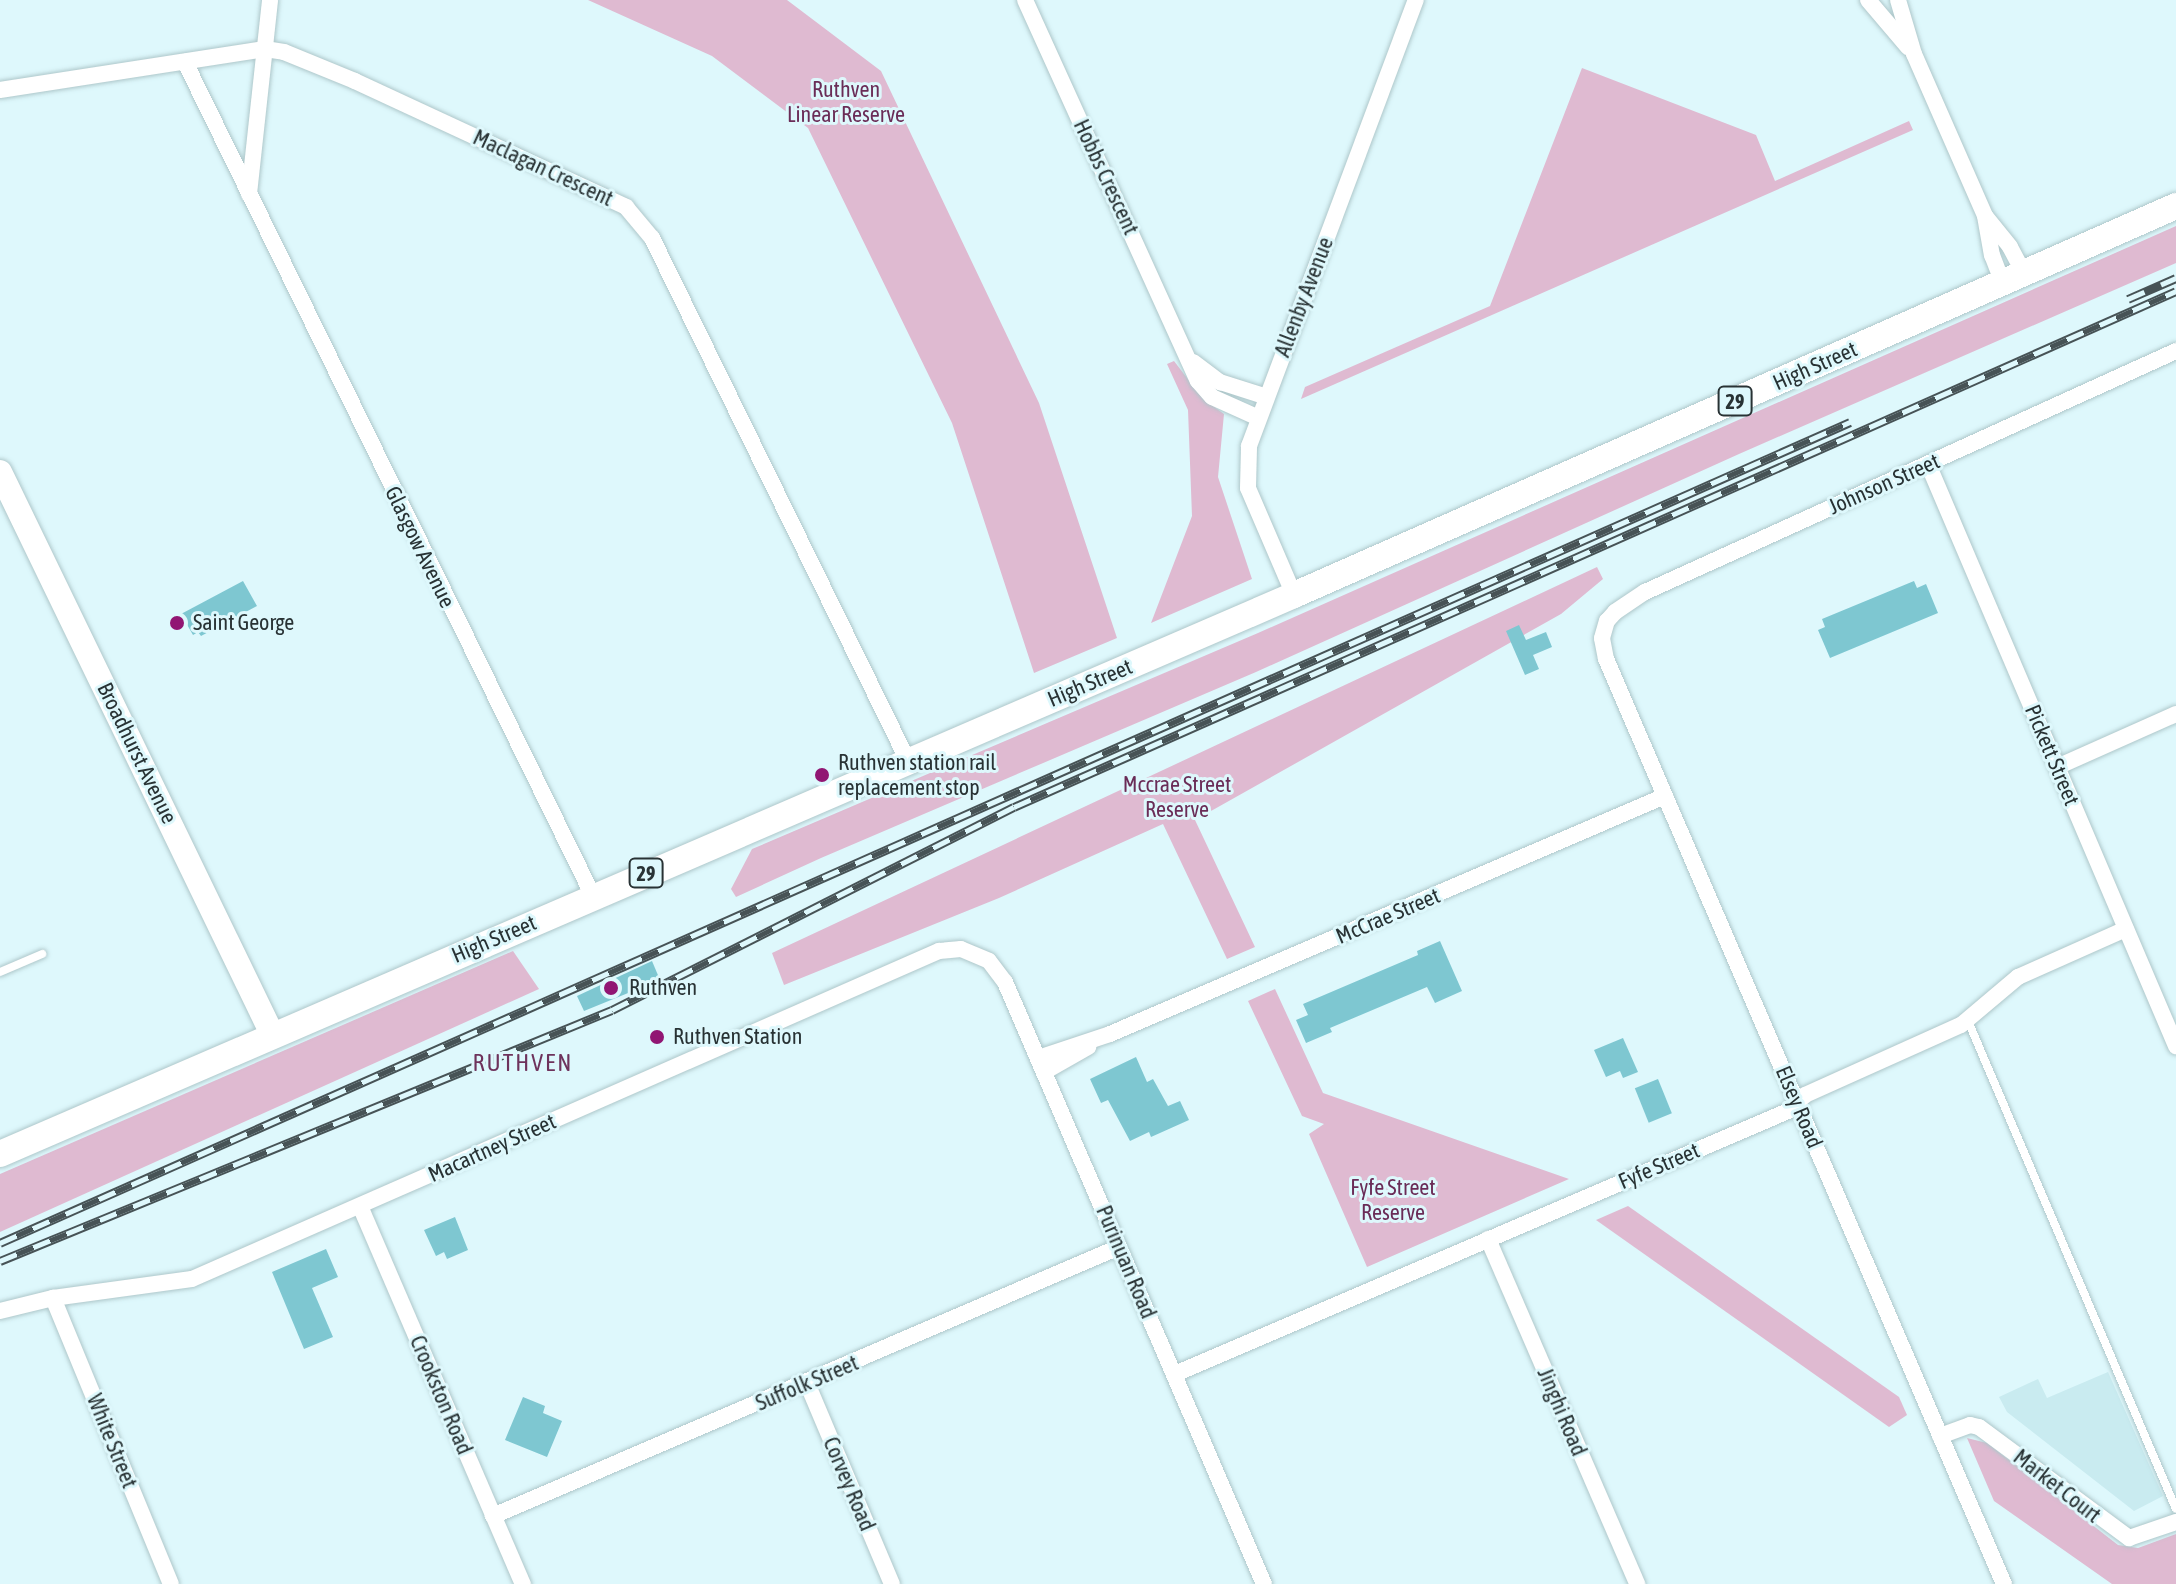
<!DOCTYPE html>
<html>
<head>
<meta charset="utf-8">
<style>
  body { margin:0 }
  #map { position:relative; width:2176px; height:1584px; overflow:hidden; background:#def8fc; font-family:"Asap Condensed",sans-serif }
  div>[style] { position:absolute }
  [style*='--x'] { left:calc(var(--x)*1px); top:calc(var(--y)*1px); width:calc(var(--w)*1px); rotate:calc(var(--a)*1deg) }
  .built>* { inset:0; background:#c9ebf0 }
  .green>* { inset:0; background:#dfbad1 }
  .building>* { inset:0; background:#7ec7d1; transform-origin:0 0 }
  .roads { filter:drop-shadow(0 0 2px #aec7ca) drop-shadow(0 0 2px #aec7ca) }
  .lane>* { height:8px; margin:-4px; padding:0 4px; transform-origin:4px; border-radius:4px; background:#fff }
  .street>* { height:16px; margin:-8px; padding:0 8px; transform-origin:8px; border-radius:8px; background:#fff }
  .secondary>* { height:24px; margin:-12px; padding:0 12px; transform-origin:12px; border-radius:12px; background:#fff }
  .primary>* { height:26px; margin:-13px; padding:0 13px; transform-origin:13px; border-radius:13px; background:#fff }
  .rail>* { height:9px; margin-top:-4.5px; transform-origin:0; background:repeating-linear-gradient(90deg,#def8fc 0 18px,#475356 0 36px); box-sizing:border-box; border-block:2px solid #475356 }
  .dots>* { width:22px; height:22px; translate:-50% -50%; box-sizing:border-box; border:4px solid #def8fc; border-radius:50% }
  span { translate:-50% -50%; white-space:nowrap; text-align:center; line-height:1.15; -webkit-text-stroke:6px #def8fc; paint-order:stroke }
  .shield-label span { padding:2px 6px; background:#def8fc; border:2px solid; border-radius:6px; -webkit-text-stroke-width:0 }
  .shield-label { font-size:20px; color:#283234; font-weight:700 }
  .park-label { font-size:22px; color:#6a2c57 }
  .street-label { font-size:22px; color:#283234 }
  .poi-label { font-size:22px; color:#283234 }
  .left { translate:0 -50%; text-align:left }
  .neighbourhood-label { font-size:24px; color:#6e335c; letter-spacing:2px }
</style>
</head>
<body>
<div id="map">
  <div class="built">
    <div style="clip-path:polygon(2108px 1372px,2163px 1496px,2134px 1511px,2007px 1412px,1999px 1397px,2038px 1379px,2047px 1398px)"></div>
  </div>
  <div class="green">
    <div style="clip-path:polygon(588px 0,787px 0,881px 71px,1039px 403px,1117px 638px,1034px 673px,952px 423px,808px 128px,712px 56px)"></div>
    <div style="clip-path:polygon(1582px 68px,1756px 135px,1775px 181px,1909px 121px,1913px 130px,1301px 399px,1305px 387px,1490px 306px)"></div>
    <div style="clip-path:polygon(2176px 226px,2176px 263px,1739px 454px,1256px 672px,821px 858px,736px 897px,731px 889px,752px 849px,1258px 633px)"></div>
    <div style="clip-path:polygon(1174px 361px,1203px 399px,1224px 414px,1218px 477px,1252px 579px,1151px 623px,1192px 516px,1188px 410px,1167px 364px)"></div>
    <div style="clip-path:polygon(1597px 567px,1603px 579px,1561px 614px,1195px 820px,1255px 947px,1227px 959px,1163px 824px,999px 898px,784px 985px,772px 953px)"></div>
    <div style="clip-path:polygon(513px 951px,539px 989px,0 1232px,0 1174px)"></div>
    <div style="clip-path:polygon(1275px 989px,1323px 1093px,1569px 1179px,1367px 1267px,1309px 1134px,1324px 1124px,1302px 1116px,1248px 1001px)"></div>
    <div style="clip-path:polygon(1628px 1206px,1899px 1397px,1907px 1415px,1889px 1427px,1596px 1220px)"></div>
    <div style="clip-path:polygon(1967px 1438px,1987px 1443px,2118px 1545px,2138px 1548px,2176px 1534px,2176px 1584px,2112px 1584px,1994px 1501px)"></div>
  </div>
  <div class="building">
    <div style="clip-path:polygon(243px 581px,257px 606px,201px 636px,198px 632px,193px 635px,181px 614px)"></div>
    <div style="clip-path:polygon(1914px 581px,1917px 588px,1926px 584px,1938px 613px,1830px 658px,1818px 630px,1825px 627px,1822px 619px)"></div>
    <div style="clip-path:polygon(1519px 625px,1526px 640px,1546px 632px,1552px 647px,1533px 655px,1539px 669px,1525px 675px,1506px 631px)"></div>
    <div style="clip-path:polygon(1440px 941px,1462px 991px,1435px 1003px,1427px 987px,1330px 1028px,1332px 1032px,1306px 1043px,1296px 1020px,1308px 1015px,1303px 1004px,1418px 955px,1417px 951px)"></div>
    <div style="clip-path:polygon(652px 961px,660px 980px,584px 1011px,577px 996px)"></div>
    <div style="clip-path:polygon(1623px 1038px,1638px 1072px,1623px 1078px,1620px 1071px,1606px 1077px,1594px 1050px)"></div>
    <div style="clip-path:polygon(1136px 1057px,1147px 1082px,1153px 1079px,1168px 1106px,1180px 1101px,1189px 1120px,1151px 1137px,1149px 1132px,1130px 1141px,1108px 1100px,1101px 1103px,1090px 1079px)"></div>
    <div style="left:1658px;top:1079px;width:37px;height:25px;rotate:68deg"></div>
    <div style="clip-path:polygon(455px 1217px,468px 1250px,447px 1259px,444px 1252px,436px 1256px,424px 1230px)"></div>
    <div style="clip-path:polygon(326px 1249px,338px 1277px,312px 1288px,333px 1337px,304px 1349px,272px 1272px)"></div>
    <div style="clip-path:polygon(523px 1397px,545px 1406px,543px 1413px,562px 1421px,547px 1457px,505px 1440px)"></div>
  </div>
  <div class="roads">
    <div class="lane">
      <div style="--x:0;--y:972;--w:46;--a:-23.2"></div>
      <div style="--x:1968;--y:1021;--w:530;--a:66.91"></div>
    </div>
    <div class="street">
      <div style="--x:1025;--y:0;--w:418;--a:65.6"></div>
      <div style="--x:1198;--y:381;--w:21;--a:49"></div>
      <div style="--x:1212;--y:397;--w:51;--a:24.1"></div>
      <div style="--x:1868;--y:0;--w:62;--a:49.6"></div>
      <div style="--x:1898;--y:0;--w:56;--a:73.5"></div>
      <div style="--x:1914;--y:54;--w:177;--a:66.3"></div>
      <div style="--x:1985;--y:216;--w:40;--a:80"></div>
      <div style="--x:1992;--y:255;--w:30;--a:69"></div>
      <div style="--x:185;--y:62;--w:928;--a:63.93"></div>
      <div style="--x:0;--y:90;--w:268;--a:-8.8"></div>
      <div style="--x:265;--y:49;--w:19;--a:9"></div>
      <div style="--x:284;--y:52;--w:77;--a:22.2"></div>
      <div style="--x:355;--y:81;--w:299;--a:24.9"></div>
      <div style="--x:626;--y:207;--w:40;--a:50"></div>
      <div style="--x:652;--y:238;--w:582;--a:63.92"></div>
      <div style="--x:249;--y:194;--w:195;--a:-83.8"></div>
      <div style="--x:1986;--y:217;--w:38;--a:51"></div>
      <div style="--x:2010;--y:247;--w:30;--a:62"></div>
      <div style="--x:1193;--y:362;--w:34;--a:37"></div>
      <div style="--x:1220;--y:382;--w:49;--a:17.7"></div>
      <div style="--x:1928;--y:464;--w:633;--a:66.92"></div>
      <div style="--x:1294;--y:595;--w:116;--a:-113.3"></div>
      <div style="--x:1248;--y:488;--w:42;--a:-88.6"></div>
      <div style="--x:1249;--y:446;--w:476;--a:-69.5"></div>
      <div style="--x:2057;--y:767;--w:130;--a:-24"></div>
      <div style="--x:1038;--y:1058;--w:76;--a:-18.4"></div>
      <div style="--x:1110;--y:1034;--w:604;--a:-23.21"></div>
      <div style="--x:1044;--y:1072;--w:51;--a:-29.6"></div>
      <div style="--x:360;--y:1206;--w:412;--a:66.7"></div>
      <div style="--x:1488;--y:1239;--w:376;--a:66.6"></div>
      <div style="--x:53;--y:1298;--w:309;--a:67.6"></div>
      <div style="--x:0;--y:1311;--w:55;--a:-13.8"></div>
      <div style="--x:53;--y:1298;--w:140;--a:-7.8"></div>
      <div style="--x:192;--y:1279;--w:816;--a:-23.71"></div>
      <div style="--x:939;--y:951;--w:22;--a:-5"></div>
      <div style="--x:961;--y:949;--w:30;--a:23"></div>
      <div style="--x:989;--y:961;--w:26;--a:53"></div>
      <div style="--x:1005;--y:982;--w:655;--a:66.72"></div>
      <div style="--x:1175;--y:1374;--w:667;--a:-23.22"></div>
      <div style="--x:1788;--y:1111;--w:23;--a:-43"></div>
      <div style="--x:1805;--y:1095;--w:171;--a:-24.2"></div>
      <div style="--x:1961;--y:1025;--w:75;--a:-40.1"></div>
      <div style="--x:2018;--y:977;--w:118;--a:-24"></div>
      <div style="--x:807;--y:1383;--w:218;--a:67.1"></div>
      <div style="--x:1940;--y:1436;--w:32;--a:-20"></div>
      <div style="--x:1970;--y:1425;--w:9;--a:13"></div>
      <div style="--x:1979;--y:1427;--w:187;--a:36.5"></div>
      <div style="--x:2129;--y:1538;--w:50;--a:-18.8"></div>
      <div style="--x:493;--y:1516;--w:681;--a:-23.25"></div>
      <div style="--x:2004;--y:1584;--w:1007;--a:-113.28"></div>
      <div style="--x:1606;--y:659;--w:21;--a:-101"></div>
      <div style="--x:1602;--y:638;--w:18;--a:-74"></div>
      <div style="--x:1607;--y:621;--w:12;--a:-48"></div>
      <div style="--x:1615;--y:612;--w:36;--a:-34"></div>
      <div style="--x:1645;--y:592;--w:583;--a:-24.41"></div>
    </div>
    <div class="secondary">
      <div style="--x:0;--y:472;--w:624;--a:64.17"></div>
    </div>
    <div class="primary">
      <div style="--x:0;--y:1154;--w:1410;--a:-23.36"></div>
      <div style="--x:1294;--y:595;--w:964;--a:-23.8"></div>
    </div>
  </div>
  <div class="rail">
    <div style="--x:2128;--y:299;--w:52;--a:-23.6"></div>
    <div style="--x:0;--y:1243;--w:2024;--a:-23.93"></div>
    <div style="--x:0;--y:1261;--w:661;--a:-22.3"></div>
    <div style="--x:612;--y:1010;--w:450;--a:-26.8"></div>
    <div style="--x:1014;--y:807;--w:1271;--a:-23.94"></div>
  </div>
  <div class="dots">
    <div style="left:177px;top:623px;background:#911673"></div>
    <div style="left:822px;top:775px;background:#911673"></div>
    <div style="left:611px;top:988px;background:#911673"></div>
    <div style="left:657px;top:1037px;background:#911673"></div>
  </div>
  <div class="shield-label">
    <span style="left:1735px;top:401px">29</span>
    <span style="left:646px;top:873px">29</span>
  </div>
  <div class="park-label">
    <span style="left:846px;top:102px">Ruthven<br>Linear Reserve</span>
    <span style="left:1177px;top:797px">Mccrae Street<br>Reserve</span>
    <span style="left:1393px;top:1200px">Fyfe Street<br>Reserve</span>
  </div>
  <div class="street-label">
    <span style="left:543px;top:168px;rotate:25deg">Maclagan Crescent</span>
    <span style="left:1106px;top:177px;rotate:65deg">Hobbs Crescent</span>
    <span style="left:1304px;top:297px;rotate:-69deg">Allenby Avenue</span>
    <span style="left:1815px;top:366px;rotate:-24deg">High Street</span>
    <span style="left:1884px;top:484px;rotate:-24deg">Johnson Street</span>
    <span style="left:420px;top:547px;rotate:64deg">Glasgow Avenue</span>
    <span style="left:1090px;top:683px;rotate:-23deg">High Street</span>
    <span style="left:137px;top:753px;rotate:64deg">Broadhurst Avenue</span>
    <span style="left:2052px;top:755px;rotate:67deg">Pickett Street</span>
    <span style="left:1388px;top:916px;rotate:-23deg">McCrae Street</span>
    <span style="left:494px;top:939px;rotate:-23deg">High Street</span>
    <span style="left:1799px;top:1107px;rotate:67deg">Elsey Road</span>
    <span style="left:492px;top:1148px;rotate:-24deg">Macartney Street</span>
    <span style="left:1659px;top:1166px;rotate:-23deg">Fyfe Street</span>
    <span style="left:1126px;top:1262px;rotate:67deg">Purinuan Road</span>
    <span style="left:807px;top:1383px;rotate:-23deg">Suffolk Street</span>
    <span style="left:441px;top:1395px;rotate:67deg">Crookston Road</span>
    <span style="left:1562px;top:1412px;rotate:67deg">Jinghi Road</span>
    <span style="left:112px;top:1441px;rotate:68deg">White Street</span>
    <span style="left:849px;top:1484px;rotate:67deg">Corvey Road</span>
    <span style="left:2057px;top:1486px;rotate:38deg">Market Court</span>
  </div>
  <div class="poi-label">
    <span class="left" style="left:193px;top:623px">Saint George</span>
    <span class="left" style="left:838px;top:775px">Ruthven station rail<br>replacement stop</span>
    <span class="left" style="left:629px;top:988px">Ruthven</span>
    <span class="left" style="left:673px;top:1037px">Ruthven Station</span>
  </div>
  <div class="neighbourhood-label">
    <span style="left:523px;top:1063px">RUTHVEN</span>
  </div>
</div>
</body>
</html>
